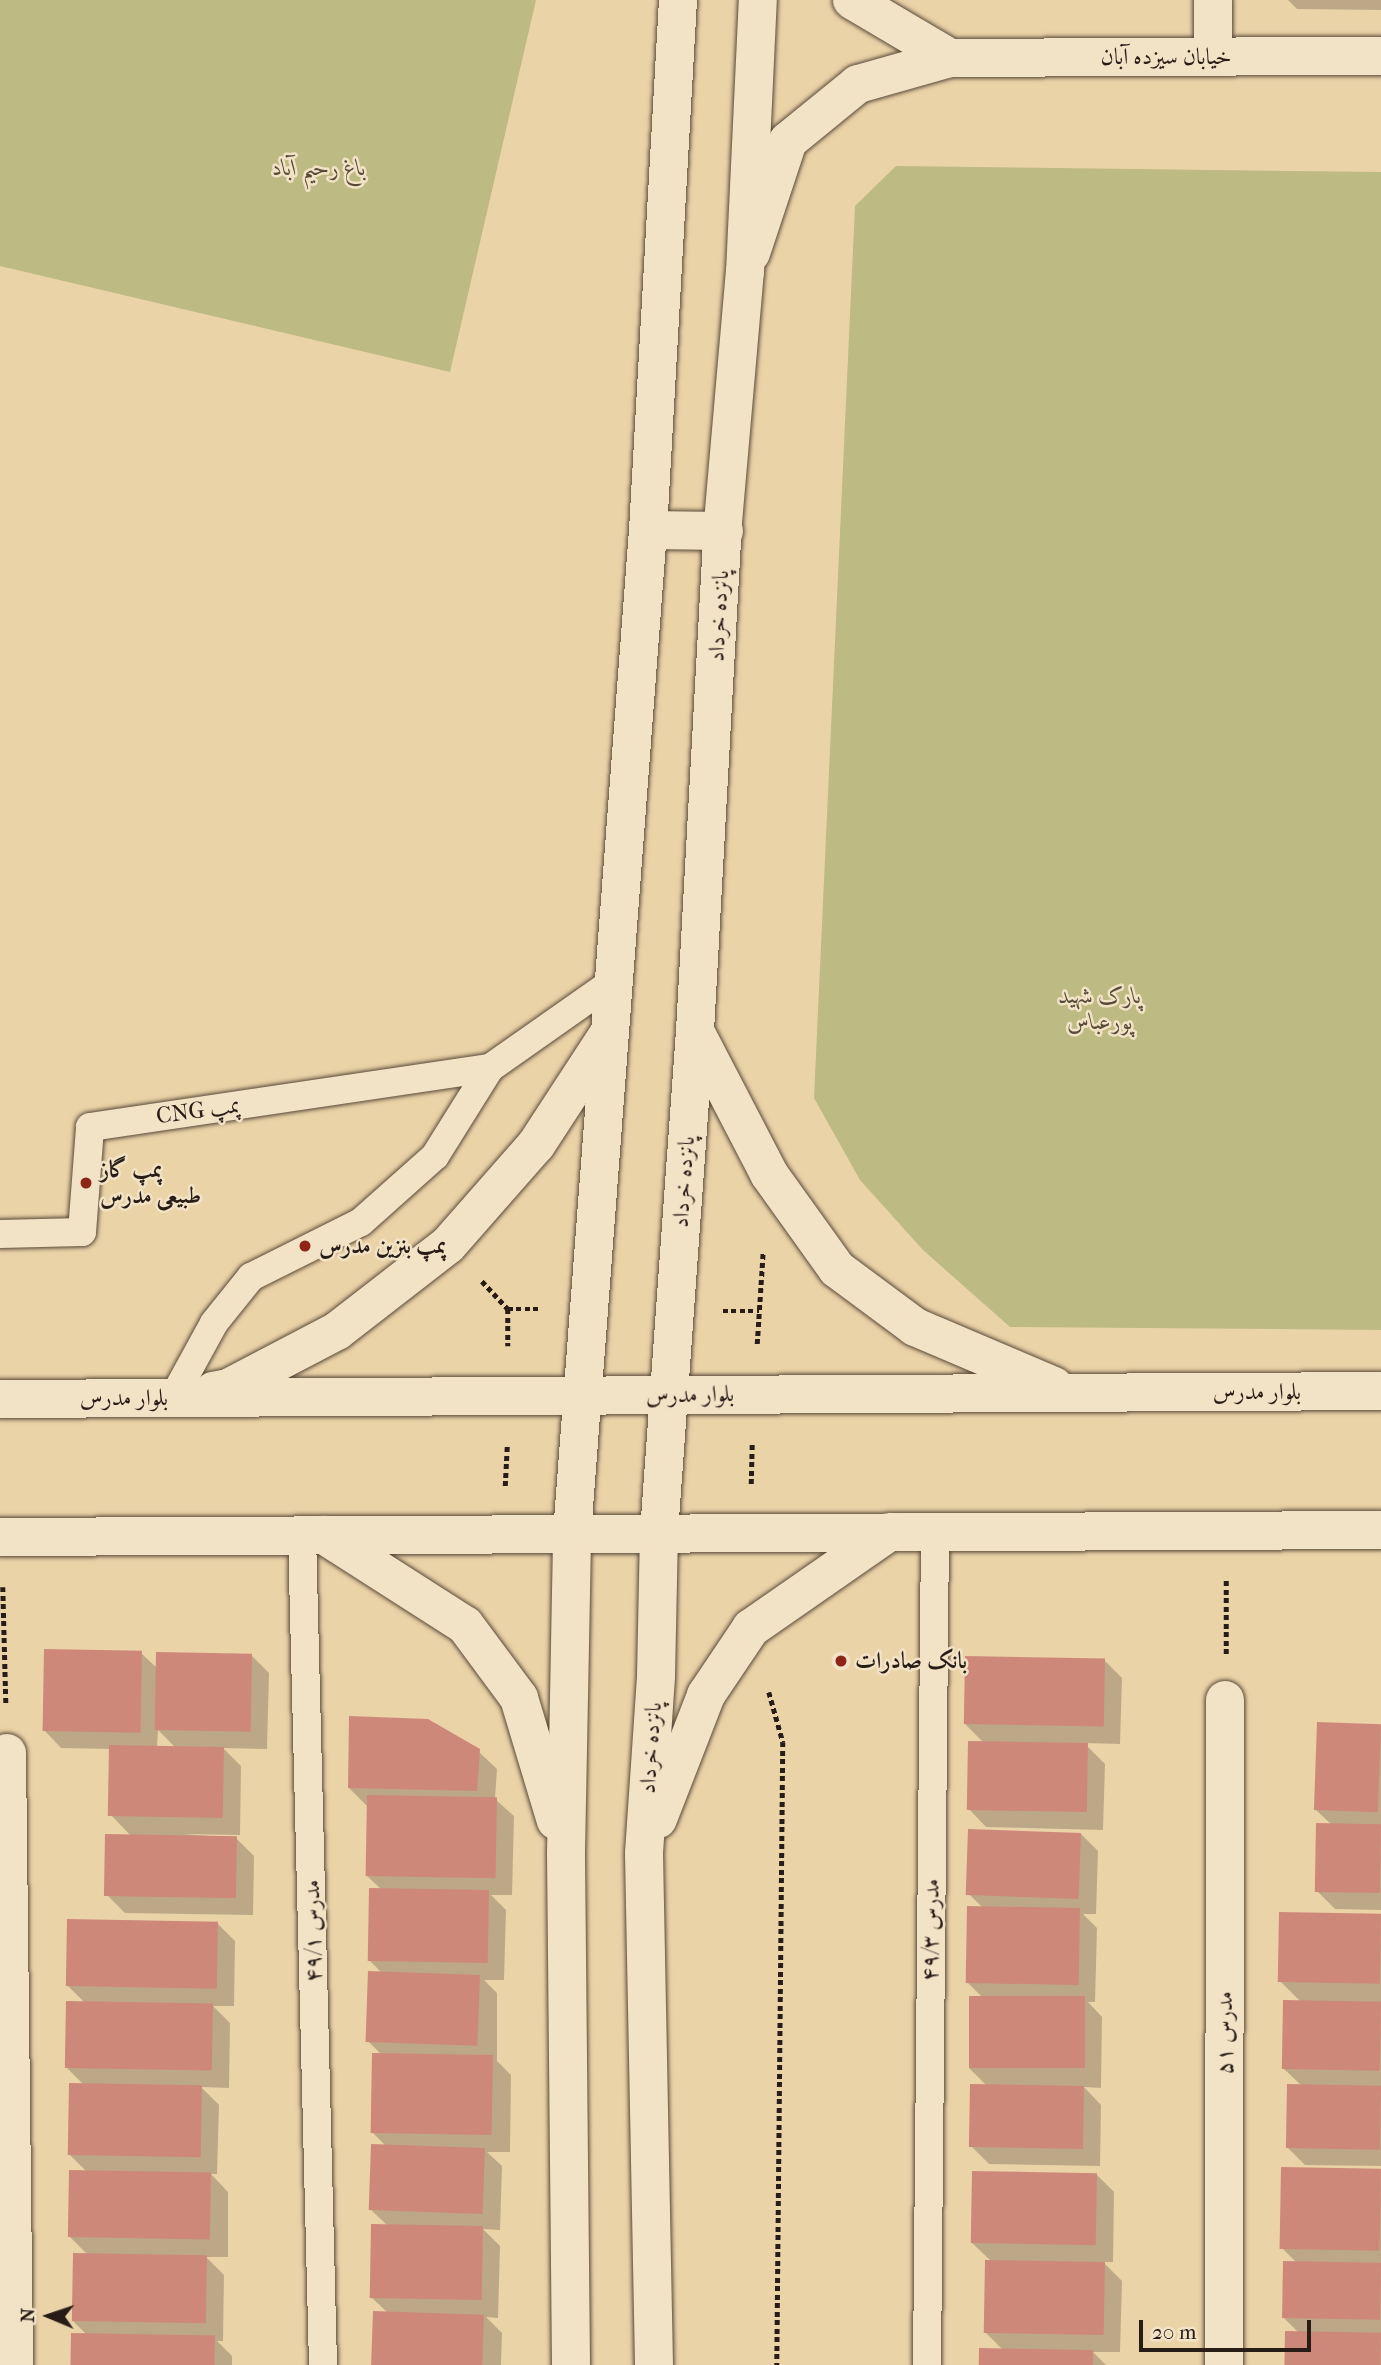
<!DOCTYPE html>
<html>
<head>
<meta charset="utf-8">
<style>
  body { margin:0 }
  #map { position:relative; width:1381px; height:2365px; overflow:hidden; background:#ebd3a8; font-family:"IM FELL French Canon",Amiri,serif }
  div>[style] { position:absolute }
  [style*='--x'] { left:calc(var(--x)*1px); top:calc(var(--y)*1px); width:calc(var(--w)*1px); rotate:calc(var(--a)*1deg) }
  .green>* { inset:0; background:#beba83 }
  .shadow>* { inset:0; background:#0003 }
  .building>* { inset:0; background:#ce887a; transform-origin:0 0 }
  .path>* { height:4.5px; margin-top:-2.25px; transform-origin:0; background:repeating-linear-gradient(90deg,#281c16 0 5px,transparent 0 8.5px) }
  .roads { filter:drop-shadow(0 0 2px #594a3a) drop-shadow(0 0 2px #594a3a) }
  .service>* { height:28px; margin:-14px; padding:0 14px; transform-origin:14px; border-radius:14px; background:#f2e2c6 }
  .minor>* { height:38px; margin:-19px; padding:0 19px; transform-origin:19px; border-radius:19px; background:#f2e2c6 }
  .secondary>* { height:38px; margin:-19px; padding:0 19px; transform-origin:19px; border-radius:19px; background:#f2e2c6 }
  .dots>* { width:19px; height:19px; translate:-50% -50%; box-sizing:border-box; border:4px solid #f2e2c6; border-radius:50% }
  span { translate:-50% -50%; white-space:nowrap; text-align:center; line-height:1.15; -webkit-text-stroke:5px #f2e2c6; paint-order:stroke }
  .street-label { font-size:23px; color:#281c16 }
  .park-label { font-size:23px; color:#554b37; font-style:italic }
  .poi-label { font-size:23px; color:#281c16; font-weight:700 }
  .left { translate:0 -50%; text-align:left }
  .north { position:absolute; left:14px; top:2281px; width:70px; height:70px; -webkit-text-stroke:5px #f2e2c6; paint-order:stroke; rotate:272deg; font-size:19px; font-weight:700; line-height:28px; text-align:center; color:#281c16 }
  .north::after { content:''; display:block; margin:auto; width:24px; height:32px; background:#281c16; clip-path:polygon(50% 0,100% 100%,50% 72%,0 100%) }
  .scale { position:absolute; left:1139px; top:2320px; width:172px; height:32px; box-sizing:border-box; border:4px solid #281c16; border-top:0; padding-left:9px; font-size:21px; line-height:24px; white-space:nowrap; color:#281c16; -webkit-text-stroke:5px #f2e2c6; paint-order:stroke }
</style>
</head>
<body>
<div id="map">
  <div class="green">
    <div style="clip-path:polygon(0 0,536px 0,450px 372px,0 266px)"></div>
    <div style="clip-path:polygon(896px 166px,1381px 172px,1381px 1330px,1010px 1327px,923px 1250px,860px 1180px,814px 1098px,855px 206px)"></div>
  </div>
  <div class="shadow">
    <div style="clip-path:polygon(1288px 0,1381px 0,1381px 10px,1297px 9px)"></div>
    <div style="clip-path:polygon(evenodd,141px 1653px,158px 1669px,251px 1655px,269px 1673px,267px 1749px,223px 1748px,241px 1766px,240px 1835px,182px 1834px,236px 1838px,254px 1856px,253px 1915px,125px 1913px,107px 1895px,132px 1837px,111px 1815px,111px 1749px,61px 1748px,44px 1730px,141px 1653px,158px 1730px,176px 1748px,157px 1747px,158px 1730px)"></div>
    <div style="clip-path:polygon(1104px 1660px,1122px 1678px,1120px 1744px,1084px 1743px,1105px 1764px,1103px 1830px,986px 1827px,969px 1809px,985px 1744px,965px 1724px)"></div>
    <div style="clip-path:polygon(1381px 1726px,1381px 1910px,1335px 1909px,1317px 1891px,1332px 1825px,1316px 1810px)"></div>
    <div style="clip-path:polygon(478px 1751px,497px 1769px,495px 1799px,514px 1816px,512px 1895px,491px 1895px,506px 1910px,504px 1980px,484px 1980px,497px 1993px,497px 2061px,511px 2075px,510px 2152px,487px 2152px,502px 2166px,500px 2230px,483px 2229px,500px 2246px,498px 2318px,486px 2317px,502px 2333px,501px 2365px,373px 2365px,388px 2313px,372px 2298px,388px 2226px,371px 2210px,386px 2146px,372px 2132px,382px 2055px,368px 2041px,382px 1973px,369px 1960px,382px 1890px,367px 1876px,367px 1806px,349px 1788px)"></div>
    <div style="clip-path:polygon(1080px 1833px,1098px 1851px,1096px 1914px,1083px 1914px,1097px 1928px,1095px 2002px,1088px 2002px,1102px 2017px,1101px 2088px,1084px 2087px,1101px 2105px,1100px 2166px,989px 2164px,971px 2146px,987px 2086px,969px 2068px,983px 1998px,967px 1982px,983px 1908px,969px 1894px)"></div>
    <div style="clip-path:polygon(1381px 1916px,1381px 2166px,1305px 2165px,1287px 2147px,1302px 2086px,1283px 2068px,1301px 2002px,1280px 1981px)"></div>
    <div style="clip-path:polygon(217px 1923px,235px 1941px,234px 2006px,213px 2006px,230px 2023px,229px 2088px,201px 2087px,219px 2105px,217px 2174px,211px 2174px,228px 2192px,228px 2257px,206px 2257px,224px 2275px,223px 2341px,217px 2341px,232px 2356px,232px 2365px,72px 2365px,88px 2336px,73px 2321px,88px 2255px,70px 2237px,87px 2172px,69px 2154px,84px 2085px,66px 2067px,85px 2003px,68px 1986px)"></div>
    <div style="clip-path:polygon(1381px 2171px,1381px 2365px,1286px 2365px,1299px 2333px,1283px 2317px,1297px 2263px,1282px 2248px)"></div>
    <div style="clip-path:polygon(1096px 2174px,1114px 2192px,1113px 2262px,1103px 2262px,1122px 2281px,1120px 2352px,1093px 2352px,1106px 2365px,981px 2365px,1003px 2350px,985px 2332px,992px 2262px,972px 2243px)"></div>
  </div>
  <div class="building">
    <div style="left:44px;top:1649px;width:98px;height:82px;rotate:1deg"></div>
    <div style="left:156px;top:1652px;width:96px;height:78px;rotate:1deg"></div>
    <div style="left:965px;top:1656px;width:140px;height:68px;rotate:1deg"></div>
    <div style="clip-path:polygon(349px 1716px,428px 1719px,480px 1749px,477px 1791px,348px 1788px)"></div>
    <div style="left:1317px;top:1722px;width:64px;height:88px;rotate:2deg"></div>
    <div style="left:968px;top:1741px;width:120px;height:69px;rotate:1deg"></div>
    <div style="left:109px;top:1745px;width:115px;height:71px;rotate:1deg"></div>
    <div style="left:367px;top:1795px;width:130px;height:81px;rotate:1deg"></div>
    <div style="left:1316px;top:1823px;width:65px;height:69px;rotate:1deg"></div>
    <div style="left:968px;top:1829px;width:113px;height:66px;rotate:2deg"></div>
    <div style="left:105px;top:1834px;width:132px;height:62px;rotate:1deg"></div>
    <div style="left:369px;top:1888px;width:120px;height:73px;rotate:1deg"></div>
    <div style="left:967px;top:1906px;width:113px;height:77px;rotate:1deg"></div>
    <div style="left:1279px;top:1912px;width:102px;height:70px;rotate:1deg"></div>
    <div style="left:67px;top:1919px;width:151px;height:67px;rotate:1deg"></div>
    <div style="left:368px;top:1971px;width:112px;height:71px;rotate:2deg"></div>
    <div style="left:969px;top:1996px;width:116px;height:72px"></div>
    <div style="left:1283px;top:2000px;width:98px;height:69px;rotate:1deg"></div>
    <div style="left:66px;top:2001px;width:147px;height:67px;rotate:1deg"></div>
    <div style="left:372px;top:2053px;width:121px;height:80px;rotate:1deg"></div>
    <div style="left:69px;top:2083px;width:133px;height:72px;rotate:1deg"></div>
    <div style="left:970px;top:2084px;width:114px;height:63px;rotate:1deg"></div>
    <div style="left:1287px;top:2084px;width:94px;height:64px;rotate:1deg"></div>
    <div style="left:371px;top:2144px;width:114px;height:66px;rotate:2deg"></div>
    <div style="left:1281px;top:2167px;width:100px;height:82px;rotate:1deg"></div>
    <div style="left:69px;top:2170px;width:142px;height:67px;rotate:1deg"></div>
    <div style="left:972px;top:2171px;width:125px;height:72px;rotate:1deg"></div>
    <div style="left:371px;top:2224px;width:112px;height:74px;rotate:1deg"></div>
    <div style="left:73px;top:2253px;width:134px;height:68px;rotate:1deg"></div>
    <div style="left:985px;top:2260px;width:120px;height:73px;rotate:1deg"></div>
    <div style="left:1283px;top:2261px;width:98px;height:57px;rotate:1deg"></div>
    <div style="left:373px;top:2311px;width:111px;height:54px;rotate:2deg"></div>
    <div style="left:1285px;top:2331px;width:96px;height:34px;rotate:1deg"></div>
    <div style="left:71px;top:2333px;width:144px;height:32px;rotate:1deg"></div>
    <div style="left:979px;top:2348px;width:114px;height:17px;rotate:1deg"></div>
  </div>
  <div class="path">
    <div style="--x:482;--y:1281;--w:38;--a:47"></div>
    <div style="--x:508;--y:1309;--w:37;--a:90"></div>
    <div style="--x:508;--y:1309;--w:31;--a:0"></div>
    <div style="--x:723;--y:1311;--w:36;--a:0"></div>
    <div style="--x:757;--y:1344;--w:92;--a:-86.3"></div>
    <div style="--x:751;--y:1484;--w:40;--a:-88.6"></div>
    <div style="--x:505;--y:1486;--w:40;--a:-87.1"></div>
    <div style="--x:3;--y:1587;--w:117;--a:88.5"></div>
    <div style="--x:1226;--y:1654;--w:76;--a:-90"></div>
    <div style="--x:769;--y:1692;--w:52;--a:74.4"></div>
    <div style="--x:783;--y:1742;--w:623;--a:90.55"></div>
  </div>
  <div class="roads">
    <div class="service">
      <div style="--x:0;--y:1234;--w:82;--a:-1.4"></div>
      <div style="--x:82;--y:1232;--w:105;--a:-85.6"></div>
      <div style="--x:90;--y:1127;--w:404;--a:-8.4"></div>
      <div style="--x:173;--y:1398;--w:85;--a:-61.3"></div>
      <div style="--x:214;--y:1323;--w:59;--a:-51.2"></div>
      <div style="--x:251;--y:1277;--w:123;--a:-26.6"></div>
      <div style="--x:361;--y:1222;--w:99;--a:-41.7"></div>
      <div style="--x:435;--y:1156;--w:104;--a:-58"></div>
      <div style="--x:490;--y:1068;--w:148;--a:-35.1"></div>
      <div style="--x:302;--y:1535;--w:830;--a:88.55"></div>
      <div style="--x:927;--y:2365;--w:833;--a:-89.45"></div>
    </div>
    <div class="minor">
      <div style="--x:852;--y:0;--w:114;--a:30.6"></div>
      <div style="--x:1213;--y:56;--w:56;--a:-90"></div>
      <div style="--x:751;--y:253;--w:118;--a:-71.7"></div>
      <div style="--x:788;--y:141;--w:90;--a:-39.2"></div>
      <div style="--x:858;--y:84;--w:96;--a:-15.8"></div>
      <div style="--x:950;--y:58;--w:431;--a:-0.3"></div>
      <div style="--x:7;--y:1753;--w:612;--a:89.34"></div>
      <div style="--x:1224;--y:2365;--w:665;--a:-89.91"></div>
    </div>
    <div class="secondary">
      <div style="--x:648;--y:530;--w:76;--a:0.8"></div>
      <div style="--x:695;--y:1031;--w:161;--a:62.6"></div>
      <div style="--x:769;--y:1174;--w:117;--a:54.4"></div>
      <div style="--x:837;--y:1269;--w:97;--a:36.6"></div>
      <div style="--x:915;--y:1327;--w:151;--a:23"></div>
      <div style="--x:213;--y:1391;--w:15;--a:-11"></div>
      <div style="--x:228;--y:1388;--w:123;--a:-27.6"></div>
      <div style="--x:337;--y:1331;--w:140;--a:-37.8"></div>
      <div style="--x:448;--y:1245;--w:133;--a:-48.7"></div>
      <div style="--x:536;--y:1145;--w:130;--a:-56.9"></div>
      <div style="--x:0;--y:1399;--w:1381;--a:-0.33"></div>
      <div style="--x:324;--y:1535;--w:167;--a:32.6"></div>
      <div style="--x:465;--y:1625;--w:91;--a:53.5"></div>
      <div style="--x:519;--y:1698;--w:128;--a:73.3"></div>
      <div style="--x:0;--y:1537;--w:1381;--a:-0.29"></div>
      <div style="--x:658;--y:1819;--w:133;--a:-68.8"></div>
      <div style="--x:706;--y:1695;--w:81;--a:-56.1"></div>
      <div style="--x:751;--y:1628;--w:168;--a:-34.8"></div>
      <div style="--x:571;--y:2365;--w:512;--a:-90.56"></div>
      <div style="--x:566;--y:1853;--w:319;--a:-88.9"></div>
      <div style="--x:572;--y:1534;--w:1007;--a:-85.67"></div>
      <div style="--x:648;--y:530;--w:531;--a:-86.76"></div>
      <div style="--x:654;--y:2365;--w:512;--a:-91.12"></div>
      <div style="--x:644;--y:1853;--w:177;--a:-86.1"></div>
      <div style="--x:656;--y:1676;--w:143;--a:-88.8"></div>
      <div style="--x:659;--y:1533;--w:503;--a:-85.9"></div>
      <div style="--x:695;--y:1031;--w:510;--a:-86.85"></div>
      <div style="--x:723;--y:522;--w:251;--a:-85"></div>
      <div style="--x:745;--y:272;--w:272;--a:-87.3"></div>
    </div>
  </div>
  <div class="dots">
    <div style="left:86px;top:1183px;background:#8f2418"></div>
    <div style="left:305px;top:1246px;background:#8f2418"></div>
    <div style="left:841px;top:1661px;background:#8f2418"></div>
  </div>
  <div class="street-label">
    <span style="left:1166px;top:57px">خیابان سیزده آبان</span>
    <span style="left:719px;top:616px;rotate:-87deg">پانزده خرداد</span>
    <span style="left:198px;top:1111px;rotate:-8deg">CNG پمپ</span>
    <span style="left:684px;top:1182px;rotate:-86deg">پانزده خرداد</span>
    <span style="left:1257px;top:1392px">بلوار مدرس</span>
    <span style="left:690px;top:1395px;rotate:-1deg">بلوار مدرس</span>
    <span style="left:124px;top:1398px">بلوار مدرس</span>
    <span style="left:651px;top:1748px;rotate:-86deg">پانزده خرداد</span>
    <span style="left:931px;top:1930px;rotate:-89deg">مدرس ۴۹/۳</span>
    <span style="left:313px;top:1931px;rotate:-91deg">مدرس ۴۹/۱</span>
    <span style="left:1225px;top:2033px;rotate:-90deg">مدرس ۵۱</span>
  </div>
  <div class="park-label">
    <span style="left:319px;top:168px">باغ رحیم آباد</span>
    <span style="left:1100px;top:1009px">پارک شهید<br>پورعباس</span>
  </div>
  <div class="poi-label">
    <span class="left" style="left:100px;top:1183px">پمپ گاز<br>طبیعی مدرس</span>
    <span class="left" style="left:319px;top:1246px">پمپ بنزین مدرس</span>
    <span class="left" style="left:855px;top:1661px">بانک صادرات</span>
  </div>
  <div class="north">N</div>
  <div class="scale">20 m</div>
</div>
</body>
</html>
